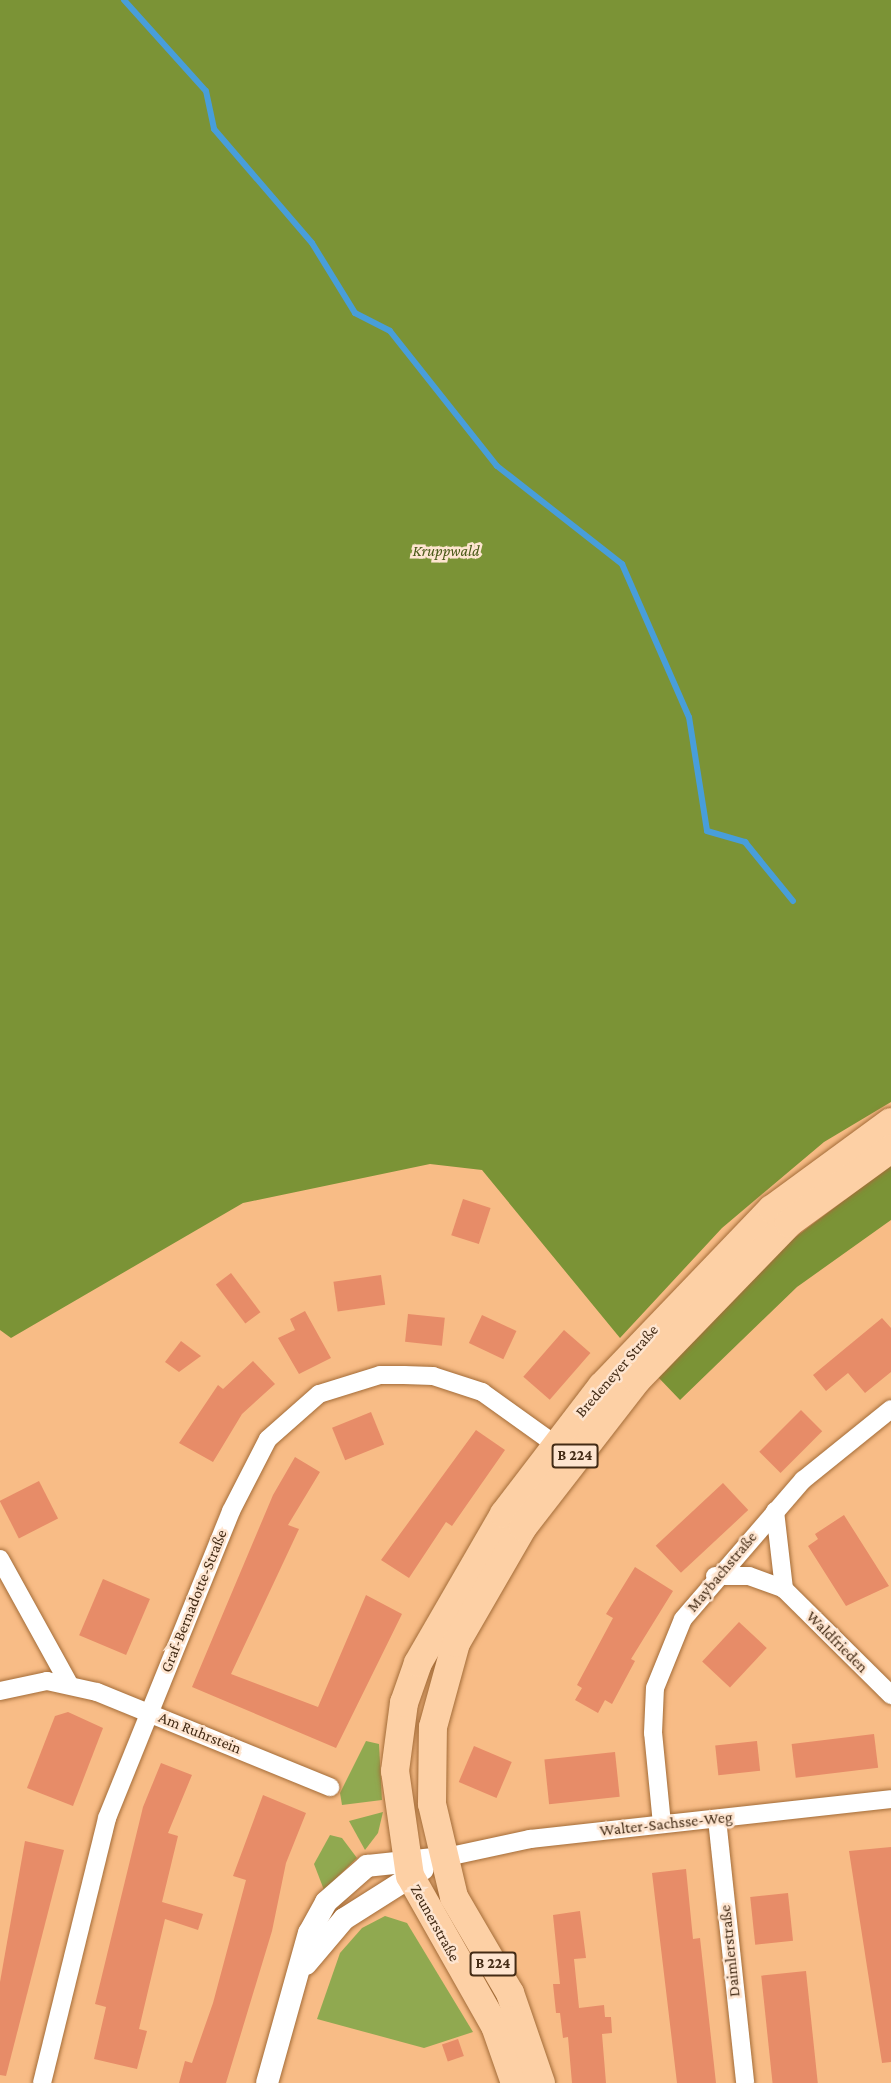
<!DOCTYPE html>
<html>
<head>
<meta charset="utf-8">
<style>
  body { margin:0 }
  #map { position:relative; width:891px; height:2083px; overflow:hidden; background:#f8bc86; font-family:"Crimson Pro",serif }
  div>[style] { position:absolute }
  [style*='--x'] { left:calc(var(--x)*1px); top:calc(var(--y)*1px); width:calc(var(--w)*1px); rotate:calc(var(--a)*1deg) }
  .green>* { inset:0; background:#90a950 }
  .forest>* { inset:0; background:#7b9336 }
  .stream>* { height:6px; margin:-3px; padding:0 3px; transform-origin:3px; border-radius:3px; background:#489eda }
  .building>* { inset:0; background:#e78c68; transform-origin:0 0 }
  .roads { filter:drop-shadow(0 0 2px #a36c38) drop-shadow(0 0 2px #a36c38) }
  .minor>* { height:18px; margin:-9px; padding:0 9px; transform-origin:9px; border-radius:9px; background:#fff }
  .tertiary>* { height:22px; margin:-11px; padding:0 11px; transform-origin:11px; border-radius:11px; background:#fff }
  .primary>* { height:28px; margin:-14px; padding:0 14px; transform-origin:14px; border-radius:14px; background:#fdd0a5 }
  span { translate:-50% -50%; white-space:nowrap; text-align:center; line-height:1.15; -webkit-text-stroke:5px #fee5d0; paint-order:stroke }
  .shield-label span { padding:2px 4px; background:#fee5d0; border:2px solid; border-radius:4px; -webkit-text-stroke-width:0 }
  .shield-label { font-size:15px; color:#432b15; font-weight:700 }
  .park-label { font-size:16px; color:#495917; font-style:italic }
  .street-label { font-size:16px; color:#432b15 }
</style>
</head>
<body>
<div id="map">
  <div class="green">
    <div style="clip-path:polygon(366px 1741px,379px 1744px,382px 1800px,342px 1805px,340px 1793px)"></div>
    <div style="clip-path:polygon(383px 1812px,378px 1833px,365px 1850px,349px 1821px)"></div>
    <div style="clip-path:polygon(330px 1835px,342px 1838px,357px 1858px,324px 1890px,314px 1864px)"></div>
    <div style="clip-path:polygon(385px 1916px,407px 1923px,473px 2032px,424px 2048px,317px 2019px,340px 1953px,362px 1928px)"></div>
  </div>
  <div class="forest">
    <div style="clip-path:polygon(0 0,891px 0,891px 1102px,824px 1142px,722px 1228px,620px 1338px,482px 1170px,430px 1164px,243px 1203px,11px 1338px,0 1330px)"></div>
    <div style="clip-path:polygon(891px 1165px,891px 1220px,797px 1287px,680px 1400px,657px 1376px,769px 1257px)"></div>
  </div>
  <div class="stream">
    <div style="--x:124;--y:0;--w:122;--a:48"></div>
    <div style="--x:206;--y:91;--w:39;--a:78"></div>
    <div style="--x:214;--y:129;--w:150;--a:49.3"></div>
    <div style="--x:312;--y:243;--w:82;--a:58.4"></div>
    <div style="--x:355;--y:313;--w:39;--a:27"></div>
    <div style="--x:390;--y:331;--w:172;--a:51.6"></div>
    <div style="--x:497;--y:466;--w:159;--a:38.1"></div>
    <div style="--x:622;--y:564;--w:167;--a:66.4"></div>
    <div style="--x:689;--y:717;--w:115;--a:81"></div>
    <div style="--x:707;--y:831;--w:40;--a:16"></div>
    <div style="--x:745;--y:842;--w:76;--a:50.9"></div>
  </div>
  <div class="building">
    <div style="left:463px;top:1199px;width:29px;height:38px;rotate:18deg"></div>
    <div style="left:231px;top:1273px;width:49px;height:19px;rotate:53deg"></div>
    <div style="left:381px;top:1275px;width:30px;height:48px;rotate:82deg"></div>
    <div style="clip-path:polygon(305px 1311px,331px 1358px,299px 1374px,278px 1338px,295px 1330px,290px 1319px)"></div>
    <div style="left:408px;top:1314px;width:37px;height:28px;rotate:6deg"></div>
    <div style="left:482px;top:1315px;width:38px;height:31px;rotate:25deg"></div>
    <div style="clip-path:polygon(882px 1318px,891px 1328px,891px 1372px,865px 1393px,848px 1373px,826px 1391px,813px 1375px)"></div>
    <div style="left:564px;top:1330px;width:35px;height:62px;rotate:41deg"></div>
    <div style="clip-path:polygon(181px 1341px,201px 1356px,179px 1372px,165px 1362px)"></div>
    <div style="clip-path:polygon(253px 1361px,275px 1384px,242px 1414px,213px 1462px,179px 1443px,218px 1385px,223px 1389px)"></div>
    <div style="left:801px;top:1410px;width:30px;height:59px;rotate:45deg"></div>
    <div style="left:371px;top:1412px;width:35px;height:42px;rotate:68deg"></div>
    <div style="clip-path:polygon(476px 1430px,505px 1450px,452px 1526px,446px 1522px,409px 1578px,381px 1560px)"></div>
    <div style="clip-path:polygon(295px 1457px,320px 1472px,288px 1525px,299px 1529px,231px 1674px,318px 1707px,366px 1595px,402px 1614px,336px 1748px,192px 1687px,273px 1495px)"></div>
    <div style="left:39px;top:1481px;width:42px;height:44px;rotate:63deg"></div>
    <div style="left:723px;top:1483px;width:37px;height:92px;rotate:47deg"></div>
    <div style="clip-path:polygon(844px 1515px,889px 1586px,846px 1606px,808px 1546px,818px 1539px,815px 1534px)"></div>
    <div style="clip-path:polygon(635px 1567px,673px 1591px,631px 1659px,635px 1661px,612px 1704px,605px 1700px,598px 1713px,575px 1700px,582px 1688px,577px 1685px,613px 1618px,606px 1614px)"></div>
    <div style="left:103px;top:1579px;width:51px;height:61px;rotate:23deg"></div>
    <div style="left:739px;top:1622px;width:38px;height:54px;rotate:43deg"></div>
    <div style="clip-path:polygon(68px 1712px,103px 1728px,73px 1806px,27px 1788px,55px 1716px)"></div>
    <div style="left:874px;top:1734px;width:34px;height:83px;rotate:83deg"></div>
    <div style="left:757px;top:1741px;width:30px;height:42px;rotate:84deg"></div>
    <div style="left:474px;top:1746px;width:41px;height:39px;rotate:23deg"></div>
    <div style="left:615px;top:1752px;width:45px;height:71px;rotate:84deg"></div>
    <div style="clip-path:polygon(161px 1763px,192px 1775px,168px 1833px,178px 1836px,162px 1902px,203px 1914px,198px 1930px,165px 1919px,139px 2029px,147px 2031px,137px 2069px,94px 2059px,106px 2007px,95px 2004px,143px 1807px)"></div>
    <div style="clip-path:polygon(263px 1795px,306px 1813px,286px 1863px,272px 1931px,226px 2083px,179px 2083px,185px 2061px,192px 2063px,213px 2003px,246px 1880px,233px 1876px)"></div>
    <div style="clip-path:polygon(25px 1841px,64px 1850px,6px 2076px,0 2075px,0 1982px)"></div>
    <div style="clip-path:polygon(891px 1847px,891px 2062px,882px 2063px,849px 1851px)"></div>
    <div style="clip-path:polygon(686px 1869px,693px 1939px,700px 1938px,716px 2083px,677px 2083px,652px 1873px)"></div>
    <div style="left:788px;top:1893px;width:48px;height:38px;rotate:84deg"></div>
    <div style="clip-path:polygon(580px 1911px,586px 1958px,574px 1959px,579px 2008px,604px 2005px,605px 2017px,611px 2017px,612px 2033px,602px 2034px,606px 2083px,572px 2083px,568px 2037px,563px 2038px,560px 2013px,556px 2013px,553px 1984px,560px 1984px,553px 1915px)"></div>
    <div style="left:806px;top:1971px;width:113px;height:45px;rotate:84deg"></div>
    <div style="left:458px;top:2039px;width:18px;height:17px;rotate:71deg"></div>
  </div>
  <div class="roads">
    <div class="minor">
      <div style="--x:775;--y:1511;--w:79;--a:83.4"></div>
      <div style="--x:0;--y:1559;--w:143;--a:61.1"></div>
      <div style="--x:715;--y:1576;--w:34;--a:0"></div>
      <div style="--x:749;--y:1576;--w:37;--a:20"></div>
      <div style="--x:784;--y:1589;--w:151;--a:44.7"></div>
      <div style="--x:0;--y:1691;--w:48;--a:-12"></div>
      <div style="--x:47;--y:1681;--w:51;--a:12.4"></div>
      <div style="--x:97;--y:1692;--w:252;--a:22.2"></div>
      <div style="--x:717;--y:1819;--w:265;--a:83.9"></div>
      <div style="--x:662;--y:1824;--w:91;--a:-95.6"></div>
      <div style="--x:653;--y:1733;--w:45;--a:-87.5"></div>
      <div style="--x:655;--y:1688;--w:74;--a:-67.9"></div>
      <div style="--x:683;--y:1619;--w:184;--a:-49.2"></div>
      <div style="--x:803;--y:1480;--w:113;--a:-38.9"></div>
      <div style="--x:442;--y:1858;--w:90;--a:-12.2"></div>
      <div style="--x:530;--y:1839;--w:363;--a:-6.3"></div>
      <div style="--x:42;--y:2083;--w:273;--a:-76.2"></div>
      <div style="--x:107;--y:1818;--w:331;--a:-68"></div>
      <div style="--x:231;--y:1511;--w:81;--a:-62.8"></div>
      <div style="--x:268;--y:1439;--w:68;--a:-41.4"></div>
      <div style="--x:319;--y:1394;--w:64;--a:-17.3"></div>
      <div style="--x:380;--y:1375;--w:24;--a:0"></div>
      <div style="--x:404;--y:1375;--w:29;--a:2"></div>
      <div style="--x:433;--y:1376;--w:52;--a:18.1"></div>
      <div style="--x:482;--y:1392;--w:91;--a:35.6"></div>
    </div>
    <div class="tertiary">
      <div style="--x:306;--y:1964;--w:59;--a:-49.8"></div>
      <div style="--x:344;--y:1919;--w:93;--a:-32.3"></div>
      <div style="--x:267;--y:2083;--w:156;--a:-74.4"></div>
      <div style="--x:309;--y:1933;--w:35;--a:-61"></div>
      <div style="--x:326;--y:1902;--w:55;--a:-41.3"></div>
      <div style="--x:367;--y:1866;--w:75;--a:-6.1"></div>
    </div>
    <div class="primary">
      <div style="--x:515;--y:2083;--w:60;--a:-109.3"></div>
      <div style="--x:495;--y:2026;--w:172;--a:-119.5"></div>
      <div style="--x:410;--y:1876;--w:106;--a:-98.1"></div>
      <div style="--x:395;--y:1771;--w:69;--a:-82.5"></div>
      <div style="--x:404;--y:1703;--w:42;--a:-70.7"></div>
      <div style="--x:418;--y:1663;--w:172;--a:-60"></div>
      <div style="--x:504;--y:1514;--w:161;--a:-52.6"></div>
      <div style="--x:602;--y:1386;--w:245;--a:-46.2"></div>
      <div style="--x:772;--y:1209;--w:147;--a:-36.2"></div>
      <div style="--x:541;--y:2083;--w:95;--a:-109"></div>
      <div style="--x:510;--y:1993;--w:111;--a:-120.3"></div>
      <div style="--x:454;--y:1897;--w:96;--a:-103.3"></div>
      <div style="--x:432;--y:1804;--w:77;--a:-89.3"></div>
      <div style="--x:433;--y:1727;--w:87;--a:-74.7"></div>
      <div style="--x:456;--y:1643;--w:134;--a:-60"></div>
      <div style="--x:523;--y:1527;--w:186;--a:-52.2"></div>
      <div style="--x:637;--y:1380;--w:219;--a:-45.9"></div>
      <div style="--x:789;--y:1223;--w:126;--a:-36"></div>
    </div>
  </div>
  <div class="shield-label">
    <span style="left:575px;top:1456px">B 224</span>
    <span style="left:493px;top:1964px">B 224</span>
  </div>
  <div class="park-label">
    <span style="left:446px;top:551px">Kruppwald</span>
  </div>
  <div class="street-label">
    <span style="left:617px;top:1371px;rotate:-49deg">Bredeneyer Straße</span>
    <span style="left:722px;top:1572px;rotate:-50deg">Maybachstraße</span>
    <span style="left:194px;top:1601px;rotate:-68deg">Graf-Bernadotte-Straße</span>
    <span style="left:837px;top:1642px;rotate:45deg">Waldfrieden</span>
    <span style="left:200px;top:1733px;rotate:22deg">Am Ruhrstein</span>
    <span style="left:666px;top:1824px;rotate:-6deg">Walter-Sachsse-Weg</span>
    <span style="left:435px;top:1923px;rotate:61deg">Zeunerstraße</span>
    <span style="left:730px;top:1951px;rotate:-96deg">Daimlerstraße</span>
  </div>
</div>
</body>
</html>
